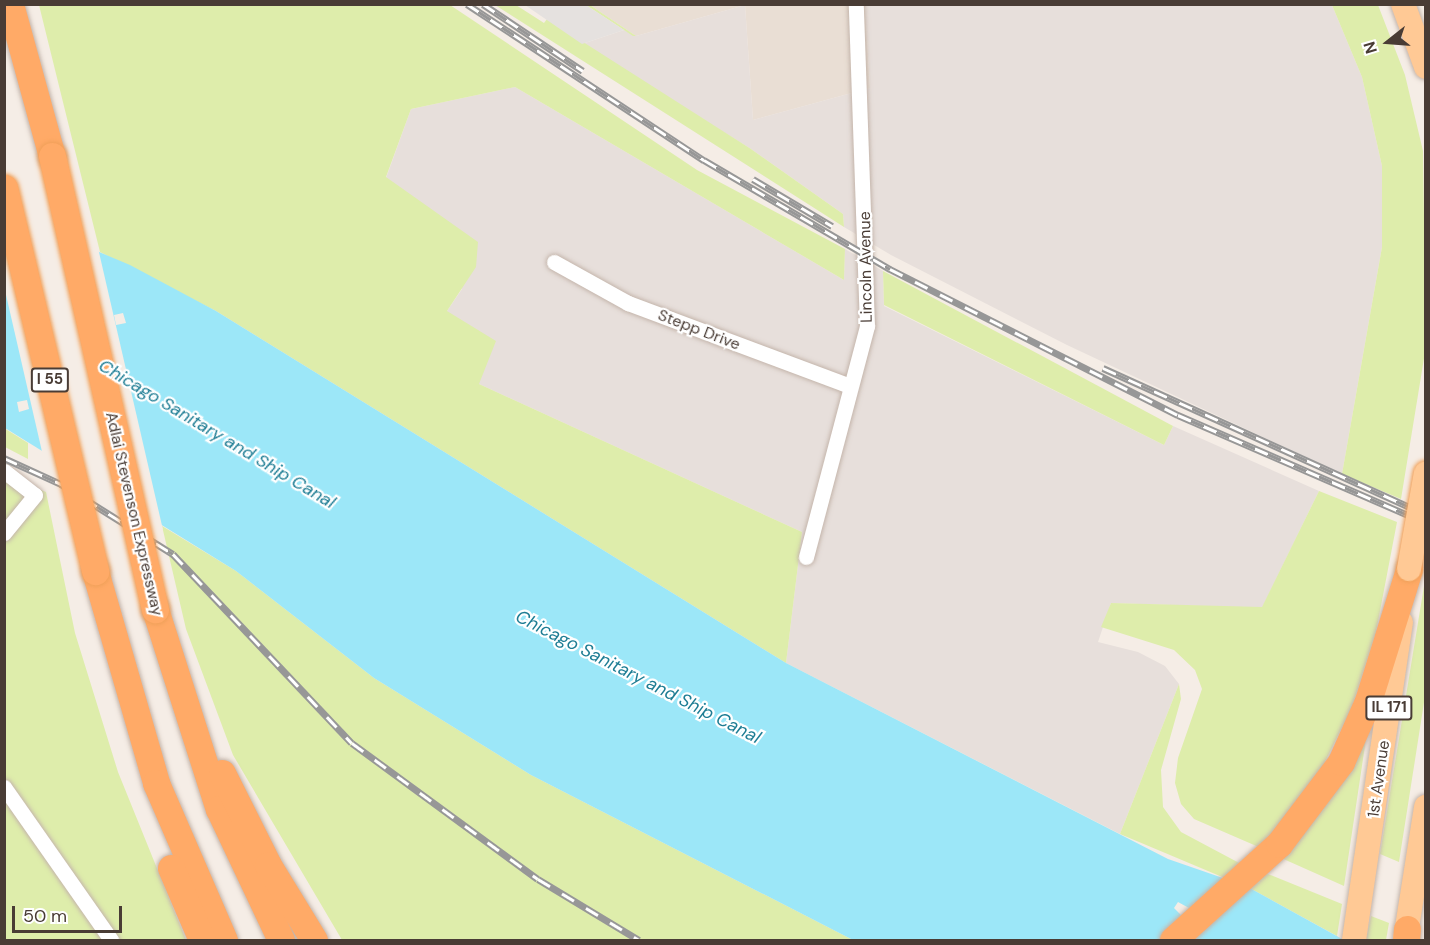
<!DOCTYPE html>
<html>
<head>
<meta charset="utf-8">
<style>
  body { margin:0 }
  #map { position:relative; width:1430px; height:945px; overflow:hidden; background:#f5ede6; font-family:"DM Sans",sans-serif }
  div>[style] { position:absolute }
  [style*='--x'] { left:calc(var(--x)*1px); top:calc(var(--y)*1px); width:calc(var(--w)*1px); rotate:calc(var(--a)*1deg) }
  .residential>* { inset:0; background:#e9ded4 }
  .industrial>* { inset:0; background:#e7dfdb }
  .green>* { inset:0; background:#deedab }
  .parking>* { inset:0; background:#e5e1df }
  .water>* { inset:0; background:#9ce7f8 }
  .pier>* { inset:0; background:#f5ede6 }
  .roads { filter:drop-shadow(0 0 2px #c4b5ab) drop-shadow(0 0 2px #c4b5ab) }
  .street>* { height:15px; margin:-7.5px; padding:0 7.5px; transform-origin:7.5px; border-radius:7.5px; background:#fff }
  .primary>* { height:24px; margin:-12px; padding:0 12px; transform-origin:12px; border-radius:12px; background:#ffc995 }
  .highway>* { height:27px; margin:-13.5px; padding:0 13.5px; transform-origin:13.5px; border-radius:13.5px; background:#ffaa67 }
  .rail>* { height:7px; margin-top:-3.5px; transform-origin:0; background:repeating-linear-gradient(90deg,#fff 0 14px,#979797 0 28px); box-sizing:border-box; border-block:2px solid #979797 }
  .bridges { filter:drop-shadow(0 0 2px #f0a059) drop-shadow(0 0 2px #f0a059) }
  .primary-bridge>* { height:24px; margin:-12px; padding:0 12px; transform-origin:12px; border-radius:12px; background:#ffc995 }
  .highway-bridge>* { height:27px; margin:-13.5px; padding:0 13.5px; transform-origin:13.5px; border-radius:13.5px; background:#ffaa67 }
  span { translate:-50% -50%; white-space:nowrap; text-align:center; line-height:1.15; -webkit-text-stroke:4.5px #fff; paint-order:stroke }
  .shield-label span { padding:2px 4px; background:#fff; border:2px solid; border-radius:4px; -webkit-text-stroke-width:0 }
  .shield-label { font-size:15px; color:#493c35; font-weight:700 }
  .street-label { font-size:16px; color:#493c35 }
  .water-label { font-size:18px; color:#1e7d94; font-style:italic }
  .frame { position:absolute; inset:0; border:6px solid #493c35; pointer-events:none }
  .north { position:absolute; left:1358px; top:12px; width:60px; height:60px; -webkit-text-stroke:4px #fff; paint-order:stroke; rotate:253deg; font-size:16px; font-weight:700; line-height:24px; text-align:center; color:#493c35 }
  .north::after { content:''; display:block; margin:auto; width:21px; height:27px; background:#493c35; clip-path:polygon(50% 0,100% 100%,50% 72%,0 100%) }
  .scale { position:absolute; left:12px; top:906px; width:110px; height:27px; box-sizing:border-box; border:3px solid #493c35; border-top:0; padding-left:8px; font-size:18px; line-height:21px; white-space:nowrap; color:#493c35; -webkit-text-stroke:4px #fff; paint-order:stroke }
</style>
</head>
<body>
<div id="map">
  <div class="residential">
    <div style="clip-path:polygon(590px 5px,865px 5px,870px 88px,753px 120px,745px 5px,636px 36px)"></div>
  </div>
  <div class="industrial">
    <div style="clip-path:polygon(745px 5px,753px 120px,870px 88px,865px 5px,1332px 5px,1362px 77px,1382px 166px,1382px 247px,1342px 474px,1067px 345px,891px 255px,844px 227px,843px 214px,751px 149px,582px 44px,624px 30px,636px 36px)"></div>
    <div style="clip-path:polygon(515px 87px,844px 280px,845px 249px,883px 271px,884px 306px,1164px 445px,1173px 426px,1319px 491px,1262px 608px,1111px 603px,1098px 642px,1138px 652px,1165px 666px,1179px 684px,1120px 834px,786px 663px,802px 532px,479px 384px,447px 311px,462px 289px,386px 178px,411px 109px)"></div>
  </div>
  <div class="green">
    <div style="clip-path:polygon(39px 5px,450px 5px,697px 170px,845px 249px,844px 280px,515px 87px,411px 109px,386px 177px,478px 242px,476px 267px,447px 311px,496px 341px,479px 384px,802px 532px,786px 663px,216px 311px,100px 252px)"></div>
    <div style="clip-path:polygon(495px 5px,516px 5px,544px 23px,547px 19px,751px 149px,843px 214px,844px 227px)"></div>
    <div style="clip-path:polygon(586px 5px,590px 5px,636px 36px,633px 36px)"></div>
    <div style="clip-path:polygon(1332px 5px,1378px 5px,1405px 75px,1423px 151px,1426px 346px,1401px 499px,1342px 474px,1382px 247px,1382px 166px,1362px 77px)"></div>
    <div style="clip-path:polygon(883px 271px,1173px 426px,1164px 445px,884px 305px)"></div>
    <div style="clip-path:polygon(4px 428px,28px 443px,28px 459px,5px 447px)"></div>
    <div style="clip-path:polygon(4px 475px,46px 492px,75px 633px,118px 772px,186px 940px,5px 940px)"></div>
    <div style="clip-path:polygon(1319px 491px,1397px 522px,1376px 632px,1352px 707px,1315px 782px,1261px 848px,1194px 819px,1181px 804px,1175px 783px,1178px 758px,1202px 689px,1195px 670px,1174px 650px,1101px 627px,1111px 603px,1262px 607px)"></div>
    <div style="clip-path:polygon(162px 526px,236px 571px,374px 678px,531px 775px,853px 940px,342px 940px,233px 755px,186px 629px)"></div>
    <div style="clip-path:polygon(1425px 580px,1425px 696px,1399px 862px,1380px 854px)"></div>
    <div style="clip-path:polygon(1179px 684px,1181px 699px,1161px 770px,1163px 807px,1181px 832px,1243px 865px,1227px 879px,1120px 834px)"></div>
    <div style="clip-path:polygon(1366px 739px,1344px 886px,1279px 857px)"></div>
    <div style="clip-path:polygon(1263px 872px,1342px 904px,1337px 936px,1246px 886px)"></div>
    <div style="clip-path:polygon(1371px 916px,1389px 923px,1386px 940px,1366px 940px)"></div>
  </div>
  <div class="parking">
    <div style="clip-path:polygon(525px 5px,586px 5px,624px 30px,582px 44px)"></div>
  </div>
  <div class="water">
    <div style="clip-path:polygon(evenodd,4px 212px,130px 265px,216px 311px,786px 663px,1168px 859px,1246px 886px,1344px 940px,853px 940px,531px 775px,374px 678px,236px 571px,5px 428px,4px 212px,123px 313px,126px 323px,116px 325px,114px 315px,123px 313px,4px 212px,27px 400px,29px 409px,19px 412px,17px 402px,27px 400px,4px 212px,1178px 902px,1189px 908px,1181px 915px,1174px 908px,1178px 902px)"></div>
  </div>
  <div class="pier">
    <div style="clip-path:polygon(4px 209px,98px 248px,163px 530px,43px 456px,4px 286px)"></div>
  </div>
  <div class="roads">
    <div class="street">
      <div style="--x:554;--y:262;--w:85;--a:29"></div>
      <div style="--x:628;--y:303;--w:237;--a:20.5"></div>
      <div style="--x:4;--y:471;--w:39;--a:38"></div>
      <div style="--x:35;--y:495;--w:49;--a:129.2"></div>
      <div style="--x:806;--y:557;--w:239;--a:-75.2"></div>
      <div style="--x:867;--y:326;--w:322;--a:-92"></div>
      <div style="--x:4;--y:787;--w:187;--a:55"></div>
    </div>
    <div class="primary">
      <div style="--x:1403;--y:4;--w:67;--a:69.9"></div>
      <div style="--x:1354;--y:940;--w:321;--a:-81.6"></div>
      <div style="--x:1405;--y:940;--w:135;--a:-81"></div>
    </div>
    <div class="highway">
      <div style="--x:10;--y:4;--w:158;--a:74.6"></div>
      <div style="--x:95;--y:571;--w:221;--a:73.9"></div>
      <div style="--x:156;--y:783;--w:171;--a:66.6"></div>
      <div style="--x:155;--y:609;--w:210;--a:72.3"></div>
      <div style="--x:219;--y:809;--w:145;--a:64.7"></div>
      <div style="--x:222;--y:773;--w:103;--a:63.4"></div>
      <div style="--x:268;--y:865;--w:88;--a:58.5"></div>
      <div style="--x:171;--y:868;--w:78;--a:66.7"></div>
      <div style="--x:1173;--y:940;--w:143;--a:-42.2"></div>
      <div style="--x:1279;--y:844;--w:103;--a:-52.9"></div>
      <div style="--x:1341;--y:762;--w:67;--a:-66.1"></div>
      <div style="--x:1368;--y:701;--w:138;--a:-72.7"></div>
      <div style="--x:1406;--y:940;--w:11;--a:-85"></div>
    </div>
  </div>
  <div class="rail">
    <div style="--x:467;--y:4;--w:284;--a:33.4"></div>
    <div style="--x:704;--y:160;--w:216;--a:30.4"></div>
    <div style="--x:890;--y:269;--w:323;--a:26.9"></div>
    <div style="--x:1178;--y:415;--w:270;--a:23.5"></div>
    <div style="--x:483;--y:4;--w:120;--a:33.8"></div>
    <div style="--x:753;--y:179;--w:92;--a:30.7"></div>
    <div style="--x:1103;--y:368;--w:346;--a:24.4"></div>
    <div style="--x:4;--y:458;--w:63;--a:24.5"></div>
    <div style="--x:61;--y:484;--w:132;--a:32"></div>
    <div style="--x:173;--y:554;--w:260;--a:46.6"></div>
    <div style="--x:352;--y:743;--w:230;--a:36.2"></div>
    <div style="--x:538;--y:879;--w:118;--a:31.1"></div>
  </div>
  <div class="bridges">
    <div class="primary-bridge">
      <div style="--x:1409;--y:569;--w:97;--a:-80"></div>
    </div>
    <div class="highway-bridge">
      <div style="--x:52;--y:156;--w:465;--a:77.2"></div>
      <div style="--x:4;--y:188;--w:394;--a:76.6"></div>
    </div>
  </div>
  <div class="shield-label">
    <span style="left:50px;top:380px">I 55</span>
    <span style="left:1389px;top:708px">IL 171</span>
  </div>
  <div class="street-label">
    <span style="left:866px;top:267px;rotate:-91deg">Lincoln Avenue</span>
    <span style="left:699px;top:330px;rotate:21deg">Stepp Drive</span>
    <span style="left:134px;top:514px;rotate:77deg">Adlai Stevenson Expressway</span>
    <span style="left:1379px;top:779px;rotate:-82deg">1st Avenue</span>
  </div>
  <div class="water-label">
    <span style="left:217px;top:434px;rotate:31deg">Chicago Sanitary and Ship Canal</span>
    <span style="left:638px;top:677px;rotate:27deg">Chicago Sanitary and Ship Canal</span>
  </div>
  <div class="frame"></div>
  <div class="north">N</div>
  <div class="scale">50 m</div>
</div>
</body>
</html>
